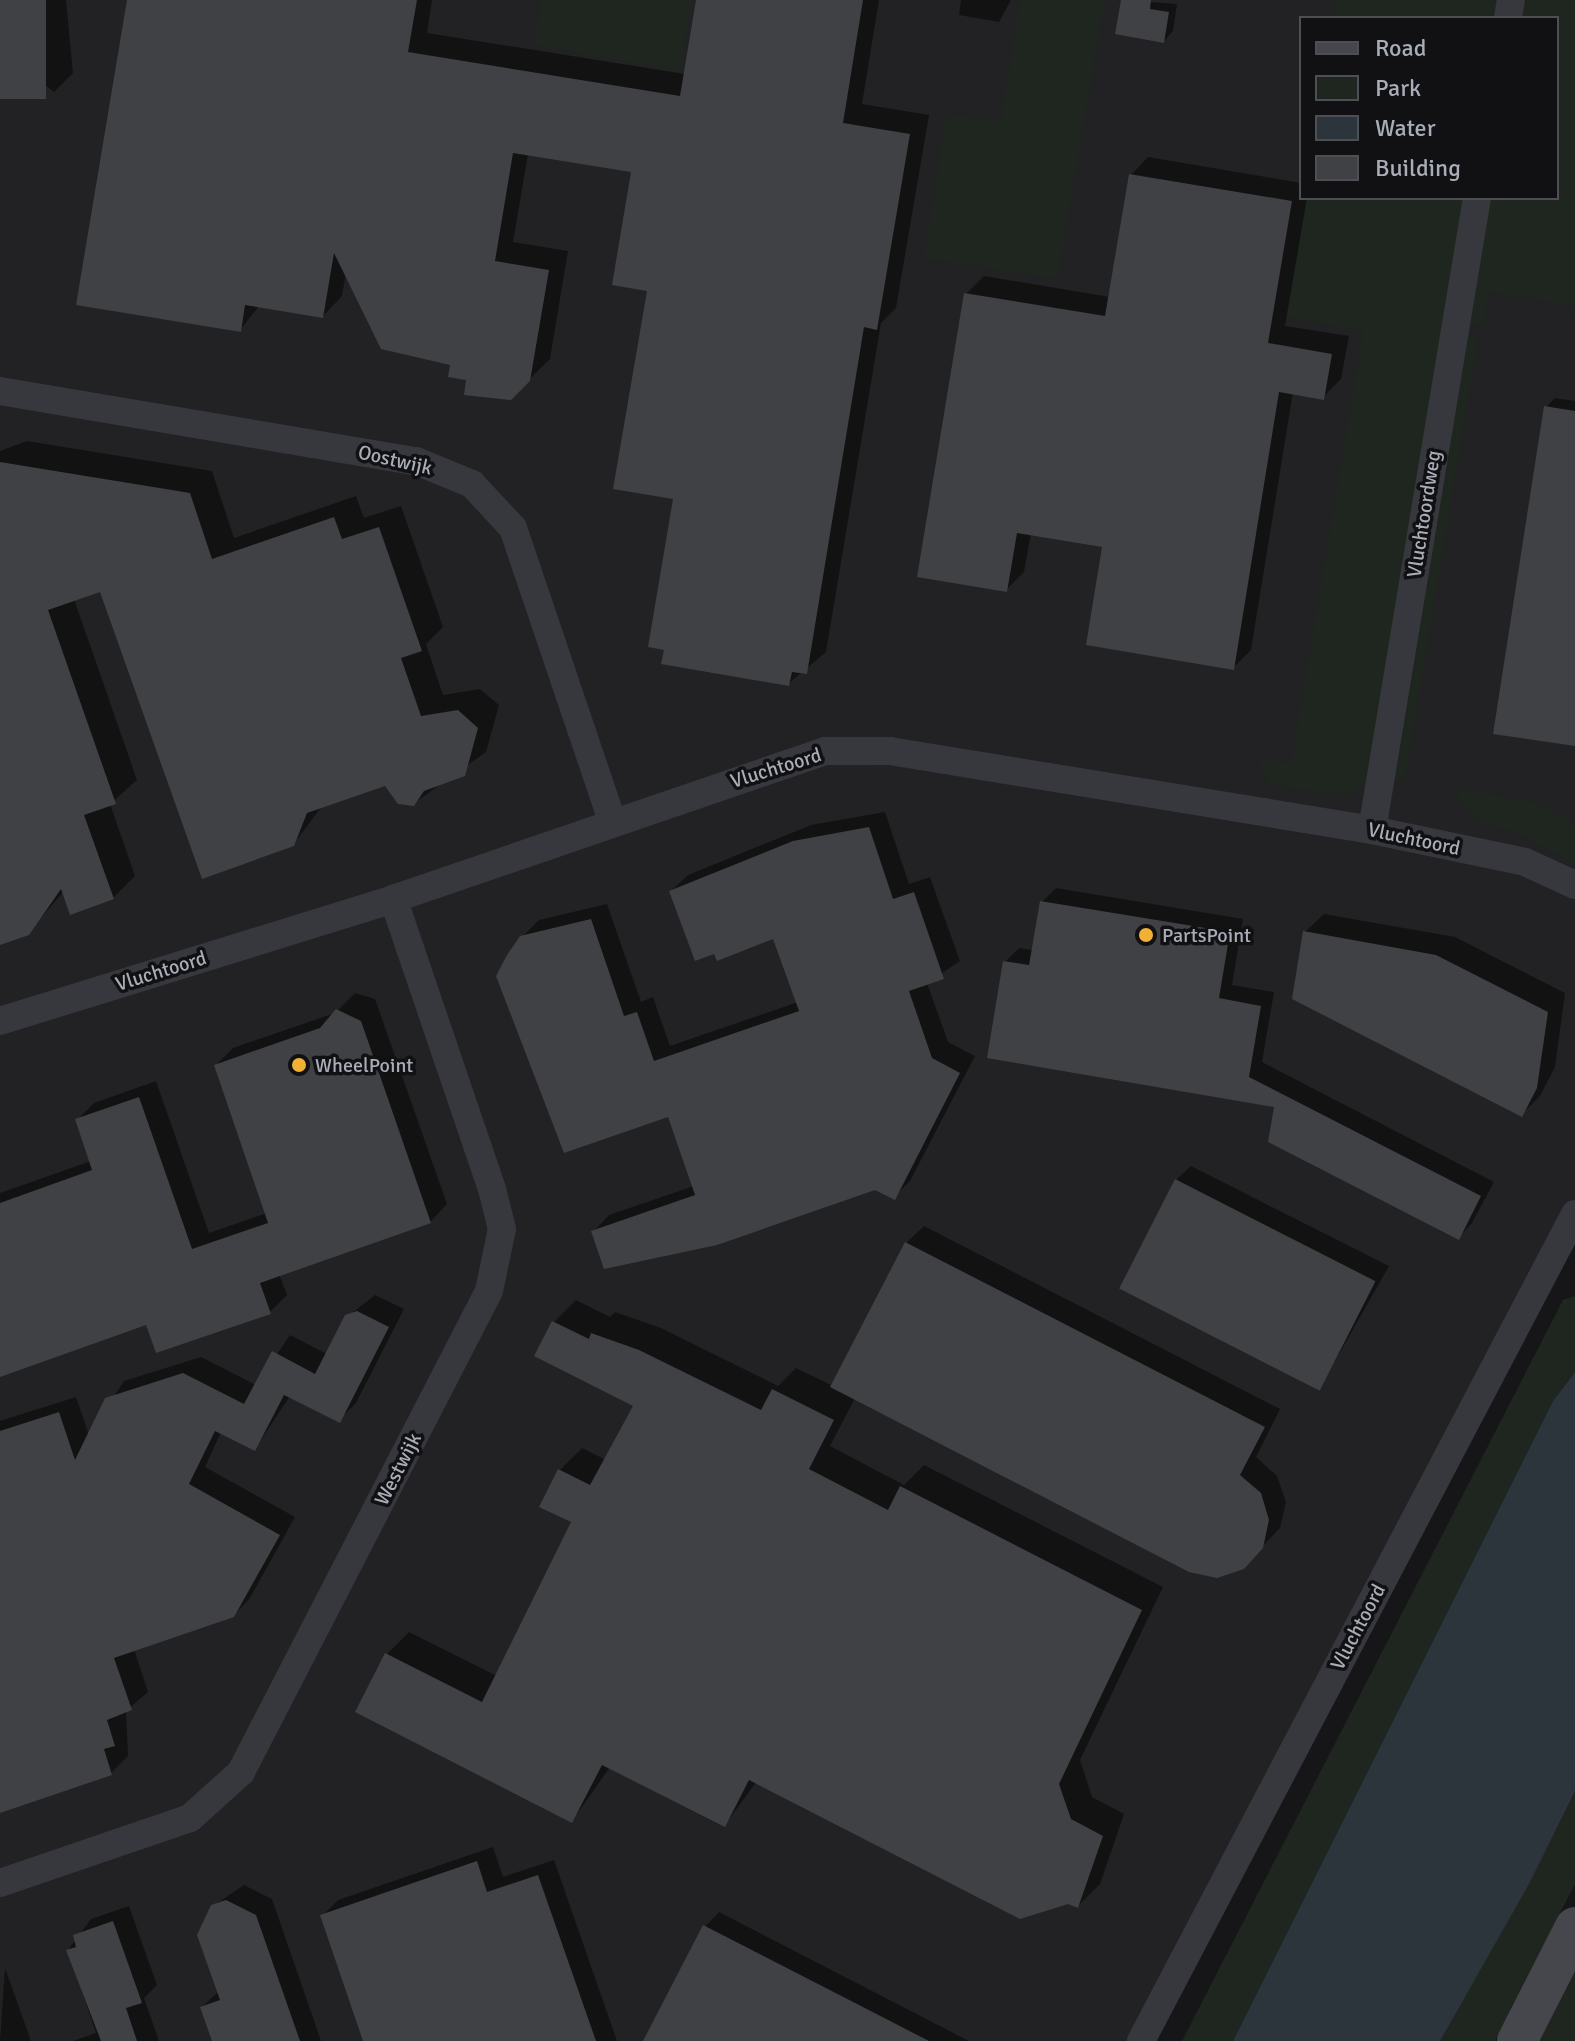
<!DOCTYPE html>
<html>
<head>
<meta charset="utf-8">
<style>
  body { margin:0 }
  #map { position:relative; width:1575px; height:2041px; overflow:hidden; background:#161618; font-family:Signika,sans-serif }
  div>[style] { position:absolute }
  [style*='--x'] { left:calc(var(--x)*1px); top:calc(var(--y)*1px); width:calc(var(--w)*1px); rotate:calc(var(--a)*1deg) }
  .built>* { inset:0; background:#222225 }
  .green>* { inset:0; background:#1e261f; transform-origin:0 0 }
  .water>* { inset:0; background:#2c353c }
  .shadow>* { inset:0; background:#0007 }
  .building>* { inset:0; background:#404145; transform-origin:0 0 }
  .minor>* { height:28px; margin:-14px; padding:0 14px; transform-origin:14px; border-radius:14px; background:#37383d }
  .secondary>* { height:40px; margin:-20px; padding:0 20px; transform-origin:20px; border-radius:20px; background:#45474d }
  .dots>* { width:22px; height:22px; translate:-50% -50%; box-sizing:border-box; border:4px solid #111113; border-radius:50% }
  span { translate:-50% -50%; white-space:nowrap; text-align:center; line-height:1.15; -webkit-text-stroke:7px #111113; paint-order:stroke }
  .street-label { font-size:20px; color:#a8adb8 }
  .poi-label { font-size:20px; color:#a8adb8 }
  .left { translate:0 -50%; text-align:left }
  .legend { position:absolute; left:1299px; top:16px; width:260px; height:184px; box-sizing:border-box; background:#111113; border:2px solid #4d4f55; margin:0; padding:10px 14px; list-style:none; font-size:24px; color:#a8adb8 }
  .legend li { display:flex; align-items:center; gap:16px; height:40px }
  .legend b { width:40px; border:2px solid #4d4f55 }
</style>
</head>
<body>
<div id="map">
  <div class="built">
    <div style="clip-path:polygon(evenodd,0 0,1575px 0,1575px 1239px,1152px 2041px,0 2041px,0 0,1301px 18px,1557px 18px,1557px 198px,1301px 198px,1301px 18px)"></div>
  </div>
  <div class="green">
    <div style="clip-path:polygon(541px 0,692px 0,680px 71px,534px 45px)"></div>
    <div style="clip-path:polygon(1020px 0,1105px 0,1057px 279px,924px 258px,946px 115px,1001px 120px)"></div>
    <div style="left:1335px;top:0;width:161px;height:18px"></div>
    <div style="clip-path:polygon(1519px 0,1575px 0,1575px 306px,1490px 292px,1483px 325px,1466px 322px,1486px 198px,1557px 198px,1557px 18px,1516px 18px)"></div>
    <div style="clip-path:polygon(1305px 198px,1467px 198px,1370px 777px,1348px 796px,1271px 785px,1260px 769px,1261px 759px,1291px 763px,1363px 331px,1286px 317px)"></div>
    <div style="clip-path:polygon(1462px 335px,1478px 337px,1405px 781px,1392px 778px)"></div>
    <div style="clip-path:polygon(1453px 788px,1534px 802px,1575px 823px,1575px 864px,1512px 830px,1475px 821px)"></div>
    <div style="clip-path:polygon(1575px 1296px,1575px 1372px,1553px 1401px,1233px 2041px,1182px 2041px,1563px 1300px)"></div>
    <div style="clip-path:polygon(1575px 1791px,1575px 1884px,1495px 2041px,1440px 2041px)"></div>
    <div style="clip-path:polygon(1575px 1963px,1575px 2041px,1535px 2041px)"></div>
  </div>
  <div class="water">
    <div style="clip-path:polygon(1575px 1372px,1575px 1791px,1529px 1884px,1440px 2041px,1233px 2041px,1553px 1401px)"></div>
  </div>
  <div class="shadow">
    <div style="clip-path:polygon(0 0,66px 0,73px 73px,54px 92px,0 49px)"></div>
    <div style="clip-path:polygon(129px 0,432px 0,427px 33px,685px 74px,698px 0,879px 0,862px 104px,929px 115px,896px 308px,881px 323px,826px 652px,788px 684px,675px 497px,633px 171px,528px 154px,513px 242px,568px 251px,550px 359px,510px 398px,452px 363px,346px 273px,342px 296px,323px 316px,260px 305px,240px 330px)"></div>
    <div style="clip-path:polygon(961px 0,1011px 0,999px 22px,959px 15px)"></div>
    <div style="clip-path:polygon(1123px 0,1177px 4px,1173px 31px,1164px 41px)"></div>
    <div style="clip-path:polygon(1148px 157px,1301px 183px,1307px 198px,1285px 326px,1349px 336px,1341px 379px,1323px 397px,1293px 392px,1251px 650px,1233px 668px,1105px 545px,1031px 533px,1024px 572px,1006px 590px,966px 294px,984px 276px,1110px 297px,1131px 175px)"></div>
    <div style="clip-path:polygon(1555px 398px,1575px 401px,1575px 744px,1546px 407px)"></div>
    <div style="clip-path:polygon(27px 441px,212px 471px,234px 538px,356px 496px,364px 518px,401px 506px,443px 627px,426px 644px,443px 695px,480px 689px,499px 705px,486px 752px,413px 804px,386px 784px,322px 806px,293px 845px,101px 590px,74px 599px,137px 780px,110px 804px,135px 876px,113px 898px,64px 891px,28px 933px,0 939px,0 451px)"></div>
    <div style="clip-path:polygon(885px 812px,909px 884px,930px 877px,960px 961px,927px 983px,948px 1042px,975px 1056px,910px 1181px,894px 1197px,875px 1188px,593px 1232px,609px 1215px,694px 1186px,669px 1114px,522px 937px,539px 920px,607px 904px,641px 1002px,653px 997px,670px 1046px,798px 1002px,775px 936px,671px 891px,688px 875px,811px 825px)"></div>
    <div style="clip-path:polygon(1056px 888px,1243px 919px,1232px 985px,1274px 992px,1262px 1062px,1494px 1182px,1472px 1223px,1458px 1238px,1276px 1105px,1005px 962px,1019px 948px,1033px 950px,1042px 902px)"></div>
    <div style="clip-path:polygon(1324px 914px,1455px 937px,1565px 993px,1555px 1067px,1540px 1096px,1522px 1114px,1305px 932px)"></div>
    <div style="clip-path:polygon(355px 993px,375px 999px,447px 1204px,430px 1222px,279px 1274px,287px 1295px,270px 1312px,147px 1323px,0 1375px,0 1193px,91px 1161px,77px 1120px,94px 1103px,156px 1081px,209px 1233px,267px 1213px,216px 1065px,233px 1048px,335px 1013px)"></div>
    <div style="clip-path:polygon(1191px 1166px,1389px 1266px,1318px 1391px,1176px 1180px)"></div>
    <div style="clip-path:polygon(924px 1226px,1280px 1409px,1256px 1457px,1277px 1476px,1286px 1502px,1280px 1528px,1255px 1554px,855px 1398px,830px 1446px,904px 1485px,924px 1465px,1163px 1587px,1080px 1760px,1092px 1797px,1124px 1814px,1100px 1884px,1078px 1906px,757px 1781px,725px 1825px,610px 1767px,572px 1821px,387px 1654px,409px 1632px,497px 1676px,574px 1521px,560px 1470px,582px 1448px,606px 1460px,635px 1405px,554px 1322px,576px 1300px,610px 1317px,615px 1312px,661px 1328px,778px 1386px,796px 1368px,833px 1386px,906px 1243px)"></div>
    <div style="clip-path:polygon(375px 1295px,404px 1309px,356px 1403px,339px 1420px,290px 1396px,255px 1449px,221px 1432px,205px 1467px,295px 1517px,250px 1598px,233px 1616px,134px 1649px,148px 1692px,126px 1711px,128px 1756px,111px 1773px,0 1811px,0 1421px,76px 1397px,89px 1435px,124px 1381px,201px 1357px,256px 1385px,290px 1335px,327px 1354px,347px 1317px)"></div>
    <div style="clip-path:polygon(493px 1847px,503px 1877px,554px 1860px,617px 2041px,366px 2041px,322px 1916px,338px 1900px)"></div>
    <div style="clip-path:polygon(244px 1885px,272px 1899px,321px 2041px,214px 2041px,202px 2007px,219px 1991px,213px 1906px)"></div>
    <div style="clip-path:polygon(129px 1906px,157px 1985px,144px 1998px,159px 2041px,73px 2041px,96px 2033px,68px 1950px,91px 1919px)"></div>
    <div style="clip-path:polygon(719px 1912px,969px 2041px,670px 2041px,705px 1927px)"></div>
    <div style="clip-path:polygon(5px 1968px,31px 2041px,0 2041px)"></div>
  </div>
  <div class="building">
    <div style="left:0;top:0;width:46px;height:99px"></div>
    <div style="clip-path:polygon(127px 0,417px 0,408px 52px,680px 96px,696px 0,863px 0,843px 123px,910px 134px,877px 330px,864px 327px,807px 674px,792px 672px,789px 686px,661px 664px,664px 650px,648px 647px,673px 499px,613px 489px,647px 291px,612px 285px,631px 172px,513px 153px,495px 261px,549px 270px,530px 381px,511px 400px,464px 395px,466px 380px,448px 377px,450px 365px,381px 349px,334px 253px,323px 318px,245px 305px,241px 332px,76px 305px)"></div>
    <div style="clip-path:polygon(1121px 0,1151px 0,1150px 9px,1169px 12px,1164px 43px,1115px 34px)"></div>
    <div style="clip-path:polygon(1129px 174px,1292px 201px,1268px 343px,1332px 354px,1324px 400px,1279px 392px,1234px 670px,1086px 645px,1102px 547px,1017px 533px,1007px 592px,917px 577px,964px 293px,1105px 316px)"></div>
    <div style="clip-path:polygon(1544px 406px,1575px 411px,1575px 746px,1493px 734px)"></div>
    <div style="clip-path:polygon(0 462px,190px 493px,212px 559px,334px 517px,342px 539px,379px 527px,422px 651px,401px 658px,421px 716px,458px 710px,478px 728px,465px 776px,424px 791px,414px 806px,398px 804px,385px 786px,307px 813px,294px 846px,202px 879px,100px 592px,48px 610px,116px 804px,84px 815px,114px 899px,70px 915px,61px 889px,29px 935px,0 945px)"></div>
    <div style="clip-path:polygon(869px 827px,893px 899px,914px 892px,944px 979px,909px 991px,932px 1058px,960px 1073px,895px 1200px,875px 1190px,717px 1245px,604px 1269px,591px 1231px,695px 1195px,668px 1117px,564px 1153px,496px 976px,507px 955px,520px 936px,591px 919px,624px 1016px,637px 1012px,654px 1061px,799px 1011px,773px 939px,717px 961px,714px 954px,695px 961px,669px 891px,793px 841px)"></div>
    <div style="clip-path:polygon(1040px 901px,1230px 932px,1219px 998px,1261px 1006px,1249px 1077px,1481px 1196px,1459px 1240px,1268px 1142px,1274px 1107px,987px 1058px,1003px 961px,1029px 965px)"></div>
    <div style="clip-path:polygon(1303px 931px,1436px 955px,1548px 1012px,1537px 1088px,1522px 1117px,1292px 999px)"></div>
    <div style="clip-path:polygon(336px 1009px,361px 1021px,431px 1223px,260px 1283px,271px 1314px,156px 1353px,146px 1325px,0 1377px,0 1203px,92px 1170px,75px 1119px,139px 1097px,192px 1249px,268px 1223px,214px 1065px,320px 1028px)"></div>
    <div style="left:1175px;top:1179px;width:225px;height:123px;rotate:27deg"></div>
    <div style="clip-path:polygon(905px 1242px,1265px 1427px,1240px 1475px,1261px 1493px,1269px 1520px,1263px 1548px,1244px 1569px,1217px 1578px,1189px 1572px,830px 1387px)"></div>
    <div style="clip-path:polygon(357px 1311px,389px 1327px,340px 1423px,284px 1395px,255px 1451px,215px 1431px,189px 1484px,280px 1535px,234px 1617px,114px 1658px,132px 1710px,107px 1720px,115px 1746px,104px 1749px,112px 1775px,0 1813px,0 1431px,59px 1412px,75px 1460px,105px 1398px,183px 1373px,244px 1404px,272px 1351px,315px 1374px,345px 1315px)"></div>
    <div style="clip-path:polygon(552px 1321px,589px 1339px,591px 1333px,639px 1350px,761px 1410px,772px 1389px,834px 1420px,809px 1469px,888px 1510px,900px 1486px,1142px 1610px,1059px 1784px,1071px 1819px,1103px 1836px,1078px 1908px,1068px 1904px,1020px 1919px,749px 1780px,725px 1827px,602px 1765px,572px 1823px,355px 1712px,385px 1653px,482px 1702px,571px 1522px,539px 1507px,558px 1469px,590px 1485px,633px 1406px,534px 1356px)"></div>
    <div style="clip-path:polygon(477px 1861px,487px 1892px,538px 1875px,596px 2041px,363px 2041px,320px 1915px)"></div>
    <div style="clip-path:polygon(226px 1900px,256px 1915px,300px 2041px,212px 2041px,200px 2007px,220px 2000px,197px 1935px,211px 1905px)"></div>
    <div style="clip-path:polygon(113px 1921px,142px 2003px,126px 2008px,137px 2041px,101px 2041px,66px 1950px,76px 1947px,73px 1935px)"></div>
    <div style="clip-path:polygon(703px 1925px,859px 2005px,929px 2041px,643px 2041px)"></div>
  </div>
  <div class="minor">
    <div style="--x:1508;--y:18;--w:18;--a:-81"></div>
    <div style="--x:0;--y:391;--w:422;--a:9.6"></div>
    <div style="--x:416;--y:461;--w:61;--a:22.3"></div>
    <div style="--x:472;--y:484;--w:60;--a:47"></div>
    <div style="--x:513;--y:528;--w:308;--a:71.3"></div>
    <div style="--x:1372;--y:830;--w:641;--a:-80.57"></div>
    <div style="--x:0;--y:1021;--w:412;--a:-17.2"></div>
    <div style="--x:393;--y:899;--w:457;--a:-18.9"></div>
    <div style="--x:825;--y:751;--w:65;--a:0"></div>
    <div style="--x:890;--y:751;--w:488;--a:9.3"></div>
    <div style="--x:1372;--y:830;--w:156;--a:11.8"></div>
    <div style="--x:1525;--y:862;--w:55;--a:24.7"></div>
    <div style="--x:0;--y:1883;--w:201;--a:-18.9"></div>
    <div style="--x:190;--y:1818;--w:69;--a:-42"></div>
    <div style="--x:241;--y:1772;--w:541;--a:-62.72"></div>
    <div style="--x:489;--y:1291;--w:63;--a:-78.2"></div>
    <div style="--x:502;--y:1229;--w:41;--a:-104"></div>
    <div style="--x:492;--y:1189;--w:306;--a:-108.8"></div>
    <div style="--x:1141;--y:2041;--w:934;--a:-62.31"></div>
  </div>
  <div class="secondary">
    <div style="--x:1517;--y:2041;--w:128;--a:-63"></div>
  </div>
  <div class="dots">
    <div style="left:1146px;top:935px;background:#f2b134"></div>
    <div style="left:299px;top:1065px;background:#f2b134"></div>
  </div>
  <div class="street-label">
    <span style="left:395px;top:460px;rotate:13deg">Oostwijk</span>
    <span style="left:1424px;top:514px;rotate:-81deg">Vluchtoordweg</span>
    <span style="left:776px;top:768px;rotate:-17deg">Vluchtoord</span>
    <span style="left:1414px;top:839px;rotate:12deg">Vluchtoord</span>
    <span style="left:161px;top:971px;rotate:-17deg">Vluchtoord</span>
    <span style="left:398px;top:1469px;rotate:-63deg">Westwijk</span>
    <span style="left:1358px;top:1627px;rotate:-62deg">Vluchtoord</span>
  </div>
  <div class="poi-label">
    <span class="left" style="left:1162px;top:935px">PartsPoint</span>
    <span class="left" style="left:315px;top:1065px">WheelPoint</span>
  </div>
  <ul class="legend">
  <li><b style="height:10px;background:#45474d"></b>Road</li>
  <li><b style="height:22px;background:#1e261f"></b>Park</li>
  <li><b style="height:22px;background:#2c353c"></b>Water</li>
  <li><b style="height:22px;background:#404145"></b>Building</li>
  </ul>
</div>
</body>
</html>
